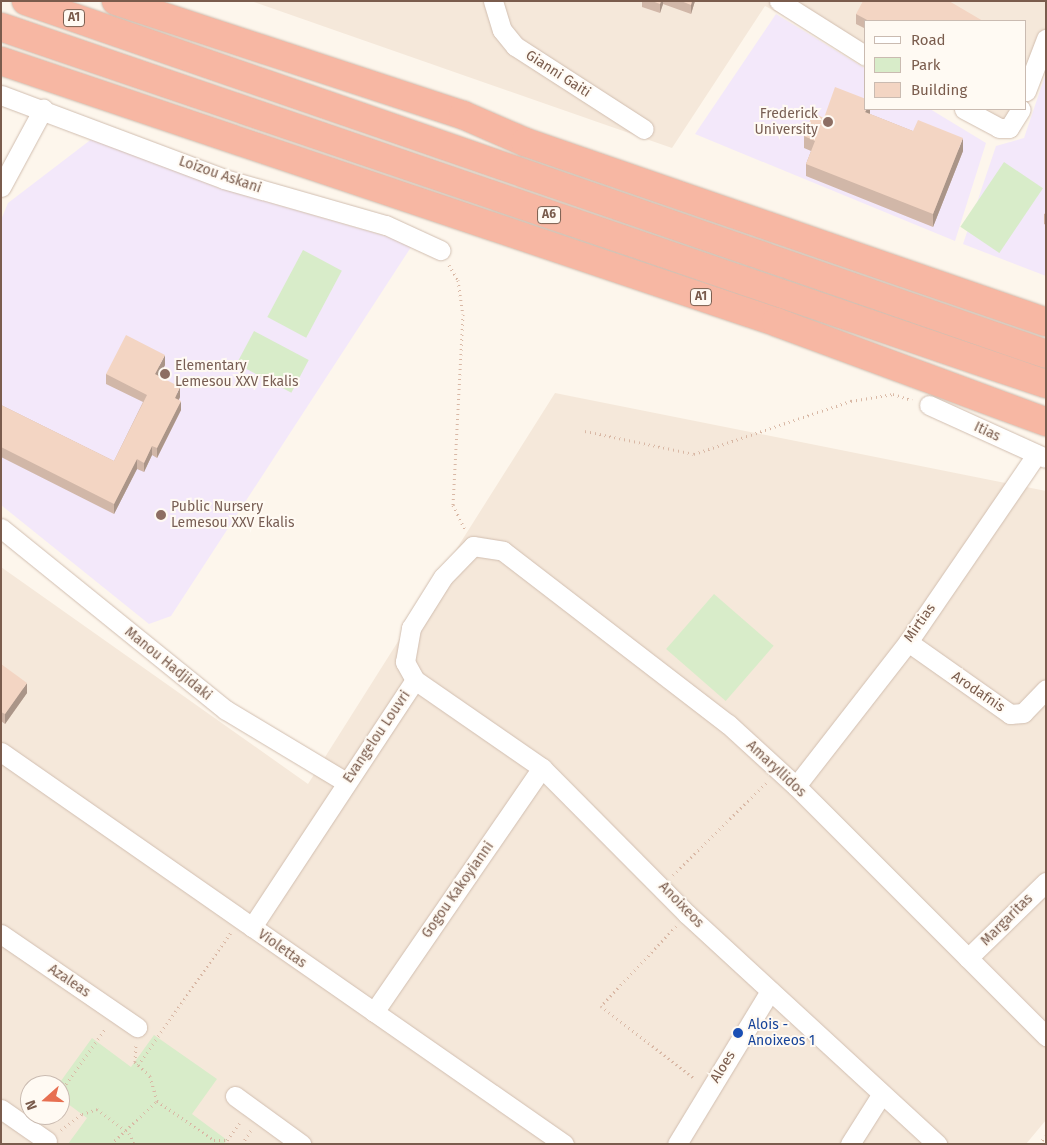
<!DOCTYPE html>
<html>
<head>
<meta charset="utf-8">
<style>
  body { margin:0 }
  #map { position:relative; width:1047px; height:1145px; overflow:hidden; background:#fdf6ec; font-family:"Fira Sans",sans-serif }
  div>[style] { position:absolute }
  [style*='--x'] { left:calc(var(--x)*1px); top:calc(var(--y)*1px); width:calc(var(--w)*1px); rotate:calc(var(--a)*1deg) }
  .residential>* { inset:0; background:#f5e8da }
  .education>* { inset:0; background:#f3e8fa }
  .green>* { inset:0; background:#d8ecc9; transform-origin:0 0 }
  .path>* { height:3px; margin-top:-1.5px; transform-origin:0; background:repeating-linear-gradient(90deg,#d9b8a5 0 1px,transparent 0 5px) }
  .roads { filter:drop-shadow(0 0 1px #d1beb0) drop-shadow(0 0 1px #d1beb0) }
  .street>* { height:19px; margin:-9.5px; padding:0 9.5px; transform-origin:9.5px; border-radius:9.5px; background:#fff }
  .highway>* { height:28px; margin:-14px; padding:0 14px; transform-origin:14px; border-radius:14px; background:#f7b7a3 }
  .wall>* { inset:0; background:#d1b7a8 }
  .shaded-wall>* { inset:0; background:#aa9588 }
  .building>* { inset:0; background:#f3d5c3 }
  .dots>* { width:14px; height:14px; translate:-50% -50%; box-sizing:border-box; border:2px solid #fffaf3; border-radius:50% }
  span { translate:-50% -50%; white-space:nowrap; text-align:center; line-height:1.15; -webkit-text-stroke:4px #fffaf3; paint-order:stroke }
  .shield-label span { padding:1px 4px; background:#fffaf3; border:1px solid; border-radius:4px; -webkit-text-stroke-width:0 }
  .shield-label { font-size:12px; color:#7a5c4d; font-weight:700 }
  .street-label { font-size:14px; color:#7a5c4d }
  .education-label { font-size:14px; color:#785e54 }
  .right { translate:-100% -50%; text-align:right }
  .left { translate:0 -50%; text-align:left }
  .transit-label { font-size:14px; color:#164399 }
  .frame { position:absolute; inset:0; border:2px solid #7a5c4d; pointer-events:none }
  .legend { position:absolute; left:864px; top:20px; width:162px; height:90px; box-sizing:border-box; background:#fffaf3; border:1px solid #cabbb1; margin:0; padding:6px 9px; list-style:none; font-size:15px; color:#7a5c4d }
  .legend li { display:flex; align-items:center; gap:10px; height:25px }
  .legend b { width:25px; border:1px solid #cabbb1 }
  .north { position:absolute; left:20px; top:1075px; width:50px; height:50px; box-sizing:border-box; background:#fffaf3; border:1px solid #cabbb1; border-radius:50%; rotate:250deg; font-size:14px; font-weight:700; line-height:20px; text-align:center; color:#7a5c4d }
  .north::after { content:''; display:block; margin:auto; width:18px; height:22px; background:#e76f51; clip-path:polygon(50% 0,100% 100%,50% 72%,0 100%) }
</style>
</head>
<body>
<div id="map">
  <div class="residential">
    <div style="clip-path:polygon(251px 1px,1046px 1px,1046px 56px,1016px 137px,962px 109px,1026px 109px,1026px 21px,866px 21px,866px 59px,765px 6px,672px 148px)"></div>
    <div style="clip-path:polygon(evenodd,555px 393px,1046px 491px,1046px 1120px,1026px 1144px,1px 1144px,1px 567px,308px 784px,555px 393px,30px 1085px,60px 1085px,60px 1115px,30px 1115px,30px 1085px)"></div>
  </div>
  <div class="education">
    <div style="clip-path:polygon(776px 14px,866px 69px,866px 109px,930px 109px,986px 143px,955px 241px,695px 134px)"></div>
    <div style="clip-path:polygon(1046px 73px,1046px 276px,963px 244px,996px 146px,1024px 138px)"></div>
    <div style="clip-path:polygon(93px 138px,219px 188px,413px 244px,171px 616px,149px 624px,1px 505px,1px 220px,8px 203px)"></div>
  </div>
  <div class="green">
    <div style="left:1004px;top:162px;width:47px;height:78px;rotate:34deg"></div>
    <div style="left:303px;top:250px;width:44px;height:76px;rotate:28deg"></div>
    <div style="left:254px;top:331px;width:62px;height:37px;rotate:28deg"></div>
    <div style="left:714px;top:594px;width:79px;height:73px;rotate:41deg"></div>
    <div style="clip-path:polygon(154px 1035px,217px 1079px,192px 1114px,227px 1140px,224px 1144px,68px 1144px,87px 1118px,60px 1098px,58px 1085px,92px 1038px,131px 1067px)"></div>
  </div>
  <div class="path">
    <div style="--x:449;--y:265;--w:17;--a:59"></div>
    <div style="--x:458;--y:280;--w:34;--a:82"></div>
    <div style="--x:463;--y:314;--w:191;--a:93"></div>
    <div style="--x:453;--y:505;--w:28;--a:64"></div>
    <div style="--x:585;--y:431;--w:111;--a:11.9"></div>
    <div style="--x:694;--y:454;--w:166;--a:-18.7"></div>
    <div style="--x:851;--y:401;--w:43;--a:-9.5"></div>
    <div style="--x:893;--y:394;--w:20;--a:18"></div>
    <div style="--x:673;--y:875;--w:131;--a:-44.7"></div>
    <div style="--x:676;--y:926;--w:110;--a:133.2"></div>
    <div style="--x:601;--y:1006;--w:119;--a:37.8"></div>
    <div style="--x:138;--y:1065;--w:162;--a:-55"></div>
    <div style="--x:60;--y:1092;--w:79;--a:-54.3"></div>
    <div style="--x:157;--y:1101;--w:69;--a:34.4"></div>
    <div style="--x:214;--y:1140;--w:13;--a:0"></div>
    <div style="--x:227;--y:1140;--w:22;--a:-54"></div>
    <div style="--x:61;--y:1130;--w:26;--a:-37"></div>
    <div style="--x:82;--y:1114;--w:16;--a:-18"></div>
    <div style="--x:97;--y:1109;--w:40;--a:37"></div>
    <div style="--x:129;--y:1133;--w:12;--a:66"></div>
    <div style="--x:111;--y:1144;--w:63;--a:-43.1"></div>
    <div style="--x:157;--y:1101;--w:26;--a:-106"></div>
    <div style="--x:150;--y:1076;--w:21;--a:-137"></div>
    <div style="--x:135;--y:1062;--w:17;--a:-87"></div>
    <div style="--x:242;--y:1144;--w:17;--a:-57"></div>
    <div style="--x:1039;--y:1144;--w:11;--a:-49"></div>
  </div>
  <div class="roads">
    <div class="street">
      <div style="--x:493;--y:1;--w:30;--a:73"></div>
      <div style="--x:502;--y:30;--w:21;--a:51"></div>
      <div style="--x:515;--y:46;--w:153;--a:32.8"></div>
      <div style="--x:779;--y:1;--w:103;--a:32.3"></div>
      <div style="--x:1026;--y:91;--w:56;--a:-69"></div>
      <div style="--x:1;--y:95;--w:238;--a:20.6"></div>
      <div style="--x:224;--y:179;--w:168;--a:15.9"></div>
      <div style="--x:386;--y:225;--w:60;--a:24.8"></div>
      <div style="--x:964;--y:109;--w:40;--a:28"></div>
      <div style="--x:999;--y:128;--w:10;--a:0"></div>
      <div style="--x:1009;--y:128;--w:22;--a:-58"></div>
      <div style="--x:1;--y:187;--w:89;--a:-61.7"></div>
      <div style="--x:929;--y:405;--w:128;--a:24.4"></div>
      <div style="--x:1;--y:528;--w:289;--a:39"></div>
      <div style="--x:226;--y:710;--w:140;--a:31"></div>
      <div style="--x:908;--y:642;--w:125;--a:35.2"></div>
      <div style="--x:1010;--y:714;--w:13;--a:-4"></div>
      <div style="--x:1023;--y:713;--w:33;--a:-46"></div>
      <div style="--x:415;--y:680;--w:155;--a:34.7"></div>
      <div style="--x:542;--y:768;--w:206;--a:45.2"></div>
      <div style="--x:687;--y:914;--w:340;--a:42.6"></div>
      <div style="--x:1;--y:752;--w:686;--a:34.85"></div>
      <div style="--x:796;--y:786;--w:182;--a:-52.1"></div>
      <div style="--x:908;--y:642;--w:227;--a:-55.6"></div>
      <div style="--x:252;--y:927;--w:296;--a:-56.6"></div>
      <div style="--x:415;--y:680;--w:21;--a:-119"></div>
      <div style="--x:405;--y:662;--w:35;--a:-80"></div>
      <div style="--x:411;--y:628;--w:60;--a:-57.9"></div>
      <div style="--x:443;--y:577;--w:43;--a:-45.9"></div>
      <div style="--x:473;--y:546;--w:30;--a:9"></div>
      <div style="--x:503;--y:551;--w:284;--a:37.6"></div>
      <div style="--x:728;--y:724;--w:92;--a:42.4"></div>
      <div style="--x:796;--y:786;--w:354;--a:45"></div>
      <div style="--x:1;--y:934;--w:165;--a:34.4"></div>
      <div style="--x:968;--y:958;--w:109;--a:-44.3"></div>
      <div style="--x:374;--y:1012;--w:296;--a:-55.5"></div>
      <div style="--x:235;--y:1096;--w:82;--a:36"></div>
      <div style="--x:1;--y:1109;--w:56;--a:34.8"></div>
      <div style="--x:677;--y:1144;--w:179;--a:-58.7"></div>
      <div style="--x:850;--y:1144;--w:58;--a:-57.7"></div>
    </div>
    <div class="highway">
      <div style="--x:26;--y:1;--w:1079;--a:19.09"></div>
      <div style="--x:116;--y:1;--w:365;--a:18.2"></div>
      <div style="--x:463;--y:115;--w:68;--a:23.5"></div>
      <div style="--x:525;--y:142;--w:551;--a:19.06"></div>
      <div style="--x:1;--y:27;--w:1104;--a:18.86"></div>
      <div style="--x:1;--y:61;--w:818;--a:18.61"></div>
      <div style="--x:776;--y:322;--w:288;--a:20.3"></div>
    </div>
  </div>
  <div class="wall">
    <div style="clip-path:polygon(642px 1px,695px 1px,691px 14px,663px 4px,660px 13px,642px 7px)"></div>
    <div style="clip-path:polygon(856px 14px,983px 21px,866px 21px,866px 29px,856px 24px)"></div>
    <div style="clip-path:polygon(870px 109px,870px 114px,963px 151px,933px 227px,806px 176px,806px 164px,811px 151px,804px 148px,804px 136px,824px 118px)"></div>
    <div style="clip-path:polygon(1046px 213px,1046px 225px,1044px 224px,1044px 214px)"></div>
    <div style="clip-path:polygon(165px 365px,159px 376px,180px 397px,179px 400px,181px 410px,157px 458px,152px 455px,144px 472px,137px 469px,114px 514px,1px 457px,1px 405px,114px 461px,143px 402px,106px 384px,106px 374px)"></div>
    <div style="clip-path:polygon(1px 664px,27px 693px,5px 724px,1px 721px)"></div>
  </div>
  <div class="shaded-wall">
    <div style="clip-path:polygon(661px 1px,663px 1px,663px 4px,660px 13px,660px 4px)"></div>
    <div style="clip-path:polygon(692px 1px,695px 1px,691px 14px,691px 5px)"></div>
    <div style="clip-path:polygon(867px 109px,870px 109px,870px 113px,865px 124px,865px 112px)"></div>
    <div style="clip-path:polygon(963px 138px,963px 151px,933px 227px,933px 214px)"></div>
    <div style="clip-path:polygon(165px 355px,165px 365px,155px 384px,155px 374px)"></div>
    <div style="clip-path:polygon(180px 387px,180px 397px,175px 407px,175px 398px)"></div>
    <div style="clip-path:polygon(181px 401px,181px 410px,157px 458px,157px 448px)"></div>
    <div style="clip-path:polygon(152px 446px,152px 455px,144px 472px,144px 463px)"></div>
    <div style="clip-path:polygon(137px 459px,137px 469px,114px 514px,114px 504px)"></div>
    <div style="clip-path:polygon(27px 683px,27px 693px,5px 724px,5px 714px)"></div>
  </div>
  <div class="building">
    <div style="clip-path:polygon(652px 1px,661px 1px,660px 4px)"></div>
    <div style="clip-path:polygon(681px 1px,692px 1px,691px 5px)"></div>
    <div style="clip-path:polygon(863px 1px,949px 1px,983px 21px,869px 21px,856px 14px)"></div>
    <div style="clip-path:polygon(835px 87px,866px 99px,866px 109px,867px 109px,865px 112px,913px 131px,918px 120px,963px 138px,933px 214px,806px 164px,815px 141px,804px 136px,813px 113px,824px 118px)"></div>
    <div style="clip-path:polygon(126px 335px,165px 355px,155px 374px,180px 387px,175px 398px,181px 401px,157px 448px,152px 446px,144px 463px,137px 459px,114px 504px,1px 447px,1px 405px,114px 461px,147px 395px,106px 374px)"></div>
    <div style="clip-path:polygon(1px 664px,27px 683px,5px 714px,1px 712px)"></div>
  </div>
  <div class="dots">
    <div style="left:828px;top:122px;background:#8d6e63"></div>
    <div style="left:165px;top:374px;background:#8d6e63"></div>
    <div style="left:161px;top:515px;background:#8d6e63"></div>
    <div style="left:738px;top:1033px;background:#1a4fb4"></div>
  </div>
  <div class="shield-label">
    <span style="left:74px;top:18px">A1</span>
    <span style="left:549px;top:215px">A6</span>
    <span style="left:701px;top:297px">A1</span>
  </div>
  <div class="street-label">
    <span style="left:558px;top:74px;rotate:33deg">Gianni Gaiti</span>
    <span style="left:220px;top:175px;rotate:19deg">Loizou Askani</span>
    <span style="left:987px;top:432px;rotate:25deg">Itias</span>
    <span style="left:920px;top:623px;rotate:-55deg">Mirtias</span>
    <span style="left:168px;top:664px;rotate:39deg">Manou Hadjidaki</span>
    <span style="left:978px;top:692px;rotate:34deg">Arodafnis</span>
    <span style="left:377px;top:737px;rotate:-56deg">Evangelou Louvri</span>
    <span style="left:776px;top:769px;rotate:43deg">Amaryllidos</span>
    <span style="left:458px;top:890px;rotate:-55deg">Gogou Kakoyianni</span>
    <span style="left:681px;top:905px;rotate:46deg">Anoixeos</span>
    <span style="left:1007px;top:920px;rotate:-45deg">Margaritas</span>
    <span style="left:282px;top:949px;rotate:35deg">Violettas</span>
    <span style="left:69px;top:981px;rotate:34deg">Azaleas</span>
    <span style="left:723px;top:1067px;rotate:-59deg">Aloes</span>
  </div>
  <div class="education-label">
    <span class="right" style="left:818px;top:122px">Frederick<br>University</span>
    <span class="left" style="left:175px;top:374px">Elementary<br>Lemesou XXV Ekalis</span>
    <span class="left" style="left:171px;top:515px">Public Nursery<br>Lemesou XXV Ekalis</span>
  </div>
  <div class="transit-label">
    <span class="left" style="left:748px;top:1033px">Alois -<br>Anoixeos 1</span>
  </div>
  <div class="frame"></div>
  <ul class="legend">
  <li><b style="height:6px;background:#fff"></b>Road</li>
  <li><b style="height:14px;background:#d8ecc9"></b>Park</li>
  <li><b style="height:14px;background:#f3d5c3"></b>Building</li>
  </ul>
  <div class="north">N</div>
</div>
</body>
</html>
